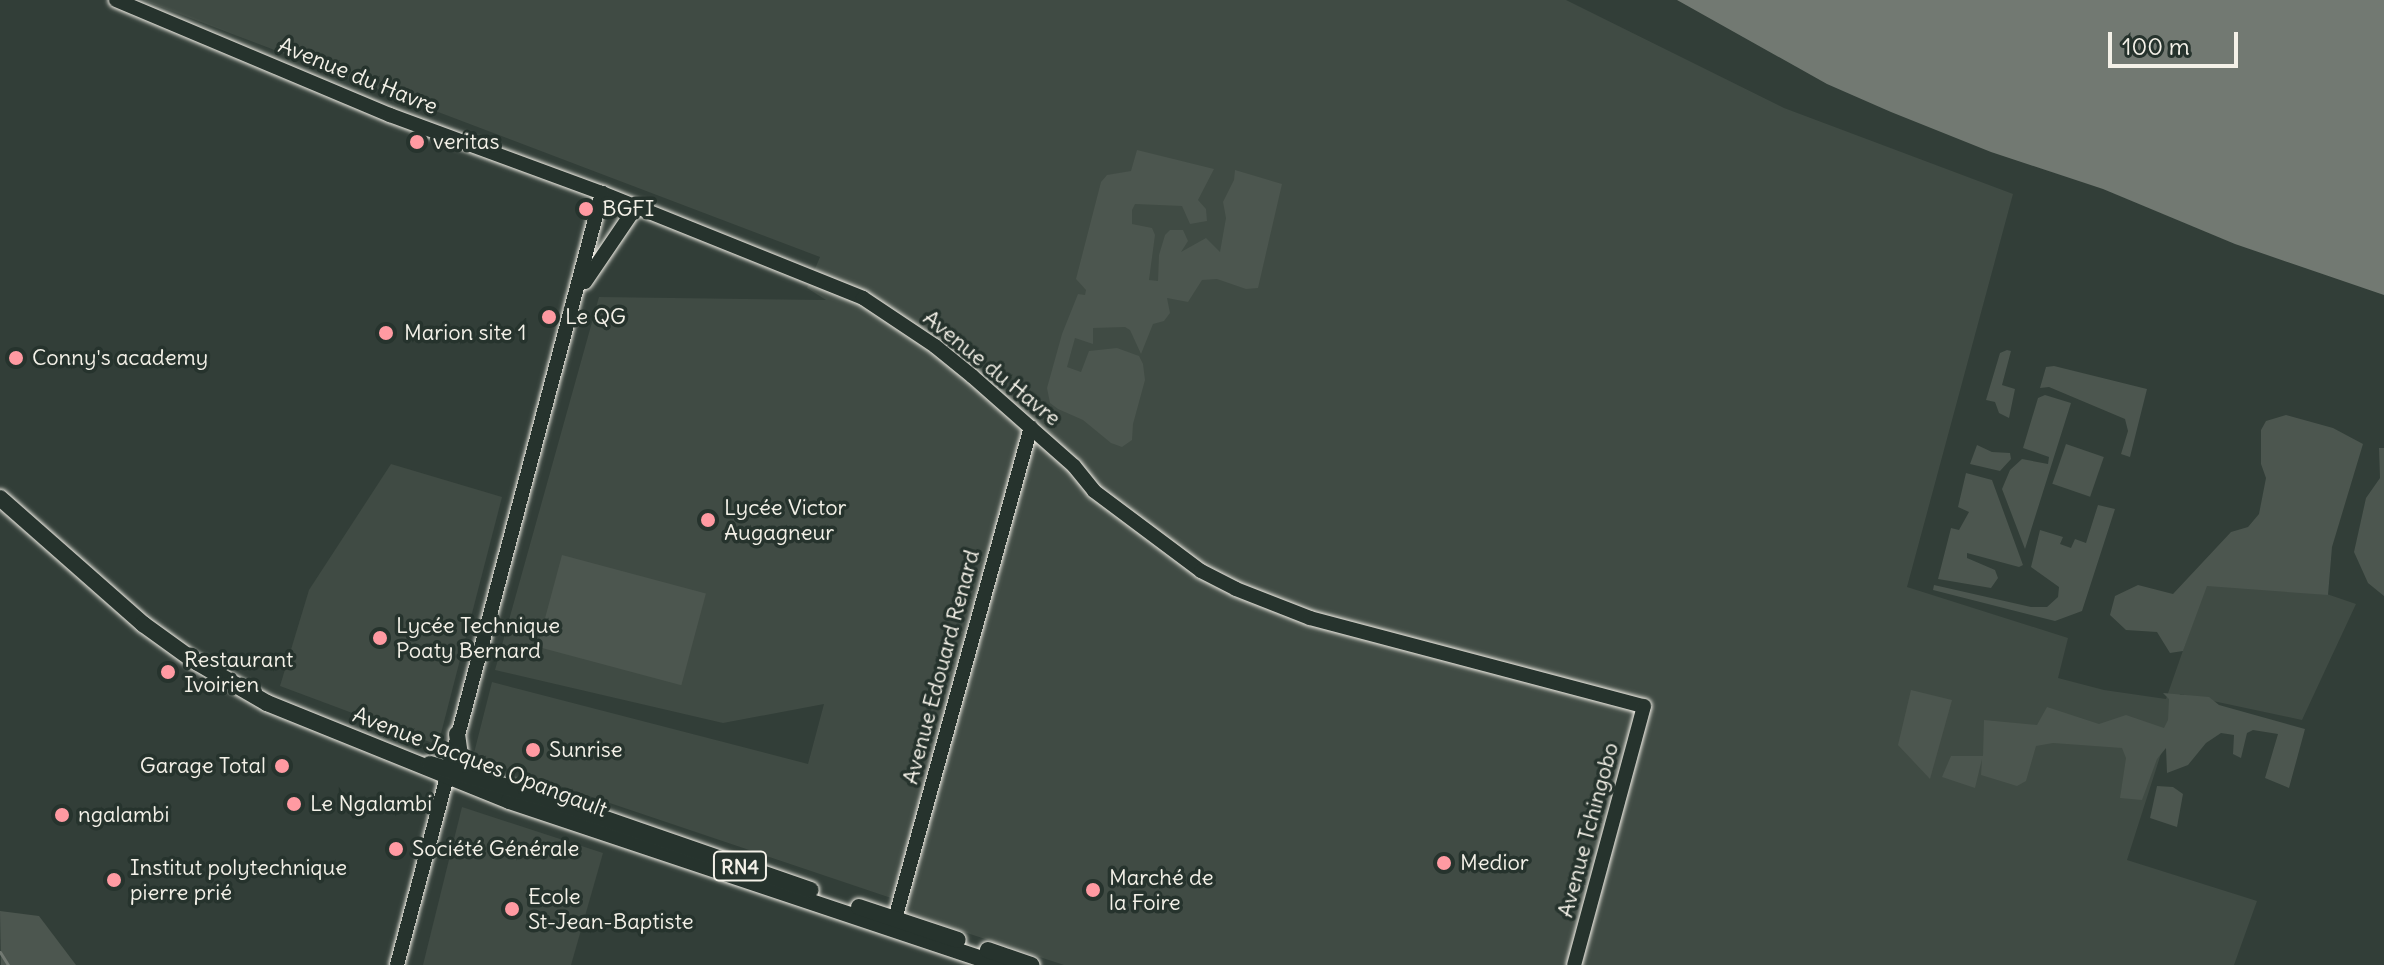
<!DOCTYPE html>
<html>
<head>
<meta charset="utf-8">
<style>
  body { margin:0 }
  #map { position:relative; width:2384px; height:965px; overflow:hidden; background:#323e38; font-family:Delius,sans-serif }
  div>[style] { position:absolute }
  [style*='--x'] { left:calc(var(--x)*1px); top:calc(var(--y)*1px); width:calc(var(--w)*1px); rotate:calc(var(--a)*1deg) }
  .built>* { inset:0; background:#404b44 }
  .green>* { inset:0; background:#4c564f; transform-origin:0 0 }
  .water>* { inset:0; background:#727972 }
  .stream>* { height:3px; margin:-1.5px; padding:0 1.5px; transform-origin:1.5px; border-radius:1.5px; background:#727972 }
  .roads { filter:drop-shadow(0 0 2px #f4f1e8) drop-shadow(0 0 2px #f4f1e8) }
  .secondary>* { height:14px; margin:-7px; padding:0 7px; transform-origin:7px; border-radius:7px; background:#26332d }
  .highway>* { height:16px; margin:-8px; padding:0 8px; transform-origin:8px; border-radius:8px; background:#26332d }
  .dots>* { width:22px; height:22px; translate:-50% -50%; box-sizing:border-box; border:4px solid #26332d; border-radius:50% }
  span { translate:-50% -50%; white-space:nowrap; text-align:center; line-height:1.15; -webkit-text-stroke:7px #26332d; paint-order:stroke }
  .shield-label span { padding:2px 6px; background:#26332d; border:2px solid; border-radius:6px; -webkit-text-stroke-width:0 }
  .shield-label { font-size:20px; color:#f4f1e8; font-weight:700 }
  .street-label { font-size:22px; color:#f4f1e8 }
  .poi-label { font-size:22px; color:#f4f1e8 }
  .left { translate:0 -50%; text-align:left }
  .right { translate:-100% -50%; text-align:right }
  .scale { position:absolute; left:2108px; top:32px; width:130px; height:36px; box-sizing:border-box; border:4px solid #f4f1e8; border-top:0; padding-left:10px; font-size:24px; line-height:28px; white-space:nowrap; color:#f4f1e8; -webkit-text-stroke:6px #26332d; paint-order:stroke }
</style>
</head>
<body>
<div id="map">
  <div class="built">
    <div style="clip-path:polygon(143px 0,1566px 0,1784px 108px,2013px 194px,1907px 587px,2068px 638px,2058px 678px,2104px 690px,2166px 699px,2216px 556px,2356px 604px,2302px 720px,2180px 694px,2127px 860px,2257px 901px,2234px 965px,1064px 965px,903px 912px,906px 903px,473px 757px,492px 682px,808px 764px,824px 704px,723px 723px,495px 670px,599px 297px,826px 300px,807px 288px,820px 257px)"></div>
    <div style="clip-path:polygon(391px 464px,502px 497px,438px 745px,280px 686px,309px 590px)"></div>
    <div style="clip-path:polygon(462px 807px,603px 853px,571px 965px,423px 965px)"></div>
  </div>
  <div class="green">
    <div style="clip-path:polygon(1137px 150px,1214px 169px,1198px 200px,1206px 209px,1207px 221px,1190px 224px,1182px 206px,1135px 204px,1132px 210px,1132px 224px,1152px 228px,1155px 235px,1149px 280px,1158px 281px,1159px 255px,1165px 235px,1170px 230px,1183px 230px,1188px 241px,1181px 252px,1206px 238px,1220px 252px,1226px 218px,1223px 202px,1234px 180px,1235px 170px,1282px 184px,1258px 288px,1246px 289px,1217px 279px,1202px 280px,1188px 302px,1167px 298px,1170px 313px,1164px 321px,1153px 324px,1141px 354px,1130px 330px,1125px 327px,1093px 328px,1093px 344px,1075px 338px,1067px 367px,1081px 372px,1089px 351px,1117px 348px,1139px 356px,1143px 364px,1145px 380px,1133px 424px,1132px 440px,1122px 447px,1111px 443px,1083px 420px,1058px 409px,1050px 403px,1047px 388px,1062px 334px,1078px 294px,1085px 295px,1086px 290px,1076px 279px,1101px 182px,1107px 175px,1131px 171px)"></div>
    <div style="clip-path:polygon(2007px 350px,2011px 351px,2002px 385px,2015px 389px,2009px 418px,1999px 413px,1995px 402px,1986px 400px,2000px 353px)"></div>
    <div style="clip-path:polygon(2054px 366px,2147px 389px,2130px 457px,2121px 454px,2128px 431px,2125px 419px,2049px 387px,2040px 388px,2046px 367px)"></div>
    <div style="clip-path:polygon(2045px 395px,2071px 403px,2025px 549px,2002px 489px,2010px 470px,2022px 459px,2048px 464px,2049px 457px,2023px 448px,2038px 398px)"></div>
    <div style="clip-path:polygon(2286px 415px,2333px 428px,2363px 444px,2332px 547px,2328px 595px,2207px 586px,2183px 651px,2170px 653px,2157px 632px,2126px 630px,2110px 615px,2115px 596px,2138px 585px,2173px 594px,2231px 532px,2248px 527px,2259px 514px,2266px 478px,2261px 464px,2261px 430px,2266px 421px)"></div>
    <div style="left:2066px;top:444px;width:40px;height:42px;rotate:19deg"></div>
    <div style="clip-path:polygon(1977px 445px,1992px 452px,2010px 453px,2011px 459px,2000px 471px,1970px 464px)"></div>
    <div style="clip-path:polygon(2379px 448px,2384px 448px,2384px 596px,2368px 583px,2354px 552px,2366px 498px,2380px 478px)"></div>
    <div style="clip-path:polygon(1966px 473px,1992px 480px,2023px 565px,2019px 567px,1967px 553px,1967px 558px,1995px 570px,1998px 578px,1991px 588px,1938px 579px,1951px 528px,1959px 530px,1969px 512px,1958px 507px)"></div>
    <div style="clip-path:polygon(2098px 505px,2115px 509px,2082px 611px,2055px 621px,1933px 590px,1934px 585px,2031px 607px,2047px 607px,2058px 597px,2059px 587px,2031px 567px,2040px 530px,2063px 537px,2060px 544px,2071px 548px,2075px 539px,2086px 543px)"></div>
    <div style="left:562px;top:555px;width:149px;height:95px;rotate:15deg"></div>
    <div style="clip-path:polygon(1911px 690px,1952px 700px,1930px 779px,1898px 745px)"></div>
    <div style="clip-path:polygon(2163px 693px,2209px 697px,2219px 705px,2305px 729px,2289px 788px,2265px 778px,2278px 734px,2253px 730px,2247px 733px,2241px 758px,2233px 754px,2234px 735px,2221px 733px,2206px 743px,2188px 765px,2167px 773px,2166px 748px,2157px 759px,2142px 800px,2120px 798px,2126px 758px,2122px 748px,2053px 743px,2036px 746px,2026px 781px,2017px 786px,1981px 775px,1982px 759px,1975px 788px,1942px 777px,1951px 756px,1983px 756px,1984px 720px,2037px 725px,2047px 707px,2099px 724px,2126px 715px,2164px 728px,2168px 720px,2169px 699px)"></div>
    <div style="clip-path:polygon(2157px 786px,2173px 787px,2183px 794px,2177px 827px,2150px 818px)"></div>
    <div style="clip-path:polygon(0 911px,39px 916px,76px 965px,1px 965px)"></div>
  </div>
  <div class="water">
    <div style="clip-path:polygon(1677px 0,2384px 0,2384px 295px,2235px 244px,2103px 189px,1991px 152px,1891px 112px,1827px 84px)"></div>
  </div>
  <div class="stream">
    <div style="--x:0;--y:952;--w:15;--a:58"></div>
  </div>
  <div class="roads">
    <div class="secondary">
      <div style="--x:116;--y:0;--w:297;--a:22.8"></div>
      <div style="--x:390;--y:115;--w:226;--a:20.2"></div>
      <div style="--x:602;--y:193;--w:281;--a:21.9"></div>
      <div style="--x:863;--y:298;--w:87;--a:33.7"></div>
      <div style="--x:935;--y:346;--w:48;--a:39"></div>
      <div style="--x:972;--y:376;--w:136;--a:41.4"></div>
      <div style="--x:1074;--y:466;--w:32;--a:51"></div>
      <div style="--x:1094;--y:491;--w:134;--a:36.8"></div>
      <div style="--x:1201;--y:571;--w:39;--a:27"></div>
      <div style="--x:1236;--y:589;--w:79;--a:21.4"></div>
      <div style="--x:1310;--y:618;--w:345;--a:14.8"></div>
      <div style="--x:1644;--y:706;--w:268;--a:105.1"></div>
      <div style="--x:585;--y:282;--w:91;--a:-55.8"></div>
      <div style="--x:895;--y:919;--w:510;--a:-74.55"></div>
      <div style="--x:397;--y:965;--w:799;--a:-75.13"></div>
    </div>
    <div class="highway">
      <div style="--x:0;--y:498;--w:191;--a:41.4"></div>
      <div style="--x:143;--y:624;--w:62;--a:35.8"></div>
      <div style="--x:193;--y:660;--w:86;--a:30.2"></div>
      <div style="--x:267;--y:703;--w:261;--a:22"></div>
      <div style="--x:509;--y:801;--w:518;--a:18.47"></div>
      <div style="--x:457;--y:734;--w:27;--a:82"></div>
      <div style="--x:461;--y:761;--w:18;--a:43"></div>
      <div style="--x:430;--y:764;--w:120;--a:16.5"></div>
      <div style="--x:545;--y:798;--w:281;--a:19.1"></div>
      <div style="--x:859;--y:907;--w:104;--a:18.4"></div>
      <div style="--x:988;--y:950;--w:46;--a:19.2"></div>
    </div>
  </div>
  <div class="dots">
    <div style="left:417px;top:142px;background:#ff9aa2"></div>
    <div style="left:586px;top:209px;background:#ff9aa2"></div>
    <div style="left:549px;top:317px;background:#ff9aa2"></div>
    <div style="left:386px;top:333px;background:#ff9aa2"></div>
    <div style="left:16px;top:358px;background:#ff9aa2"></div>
    <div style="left:708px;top:520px;background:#ff9aa2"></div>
    <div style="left:380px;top:638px;background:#ff9aa2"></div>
    <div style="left:168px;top:672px;background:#ff9aa2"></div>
    <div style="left:533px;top:750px;background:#ff9aa2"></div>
    <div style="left:282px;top:766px;background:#ff9aa2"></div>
    <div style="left:294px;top:804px;background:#ff9aa2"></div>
    <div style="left:62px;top:815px;background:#ff9aa2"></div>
    <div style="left:396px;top:849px;background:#ff9aa2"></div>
    <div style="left:1444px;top:863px;background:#ff9aa2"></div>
    <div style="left:114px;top:880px;background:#ff9aa2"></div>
    <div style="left:1093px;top:890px;background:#ff9aa2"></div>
    <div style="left:512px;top:909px;background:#ff9aa2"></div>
  </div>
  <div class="shield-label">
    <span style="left:740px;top:866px">RN4</span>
  </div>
  <div class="street-label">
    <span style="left:358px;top:76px;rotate:22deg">Avenue du Havre</span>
    <span style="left:992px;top:368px;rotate:39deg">Avenue du Havre</span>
    <span style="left:941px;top:667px;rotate:-75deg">Avenue Edouard Renard</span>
    <span style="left:480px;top:762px;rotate:21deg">Avenue Jacques Opangault</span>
    <span style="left:1588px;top:830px;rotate:-75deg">Avenue Tchingobo</span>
  </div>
  <div class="poi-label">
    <span class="left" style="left:433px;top:142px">veritas</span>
    <span class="left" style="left:602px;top:209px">BGFI</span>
    <span class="left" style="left:565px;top:317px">Le QG</span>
    <span class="left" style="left:404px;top:333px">Marion site 1</span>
    <span class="left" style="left:32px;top:358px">Conny's academy</span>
    <span class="left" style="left:724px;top:520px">Lycée Victor<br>Augagneur</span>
    <span class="left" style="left:396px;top:638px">Lycée Technique<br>Poaty Bernard</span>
    <span class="left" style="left:184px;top:672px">Restaurant<br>Ivoirien</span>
    <span class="left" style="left:549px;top:750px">Sunrise</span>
    <span class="right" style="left:266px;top:766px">Garage Total</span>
    <span class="left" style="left:310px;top:804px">Le Ngalambi</span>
    <span class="left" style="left:78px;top:815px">ngalambi</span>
    <span class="left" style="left:412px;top:849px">Société Générale</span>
    <span class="left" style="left:1460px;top:863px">Medior</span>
    <span class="left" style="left:130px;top:880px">Institut polytechnique<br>pierre prié</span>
    <span class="left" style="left:1109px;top:890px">Marché de<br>la Foire</span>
    <span class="left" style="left:528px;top:909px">Ecole<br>St-Jean-Baptiste</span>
  </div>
  <div class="scale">100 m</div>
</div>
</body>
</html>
